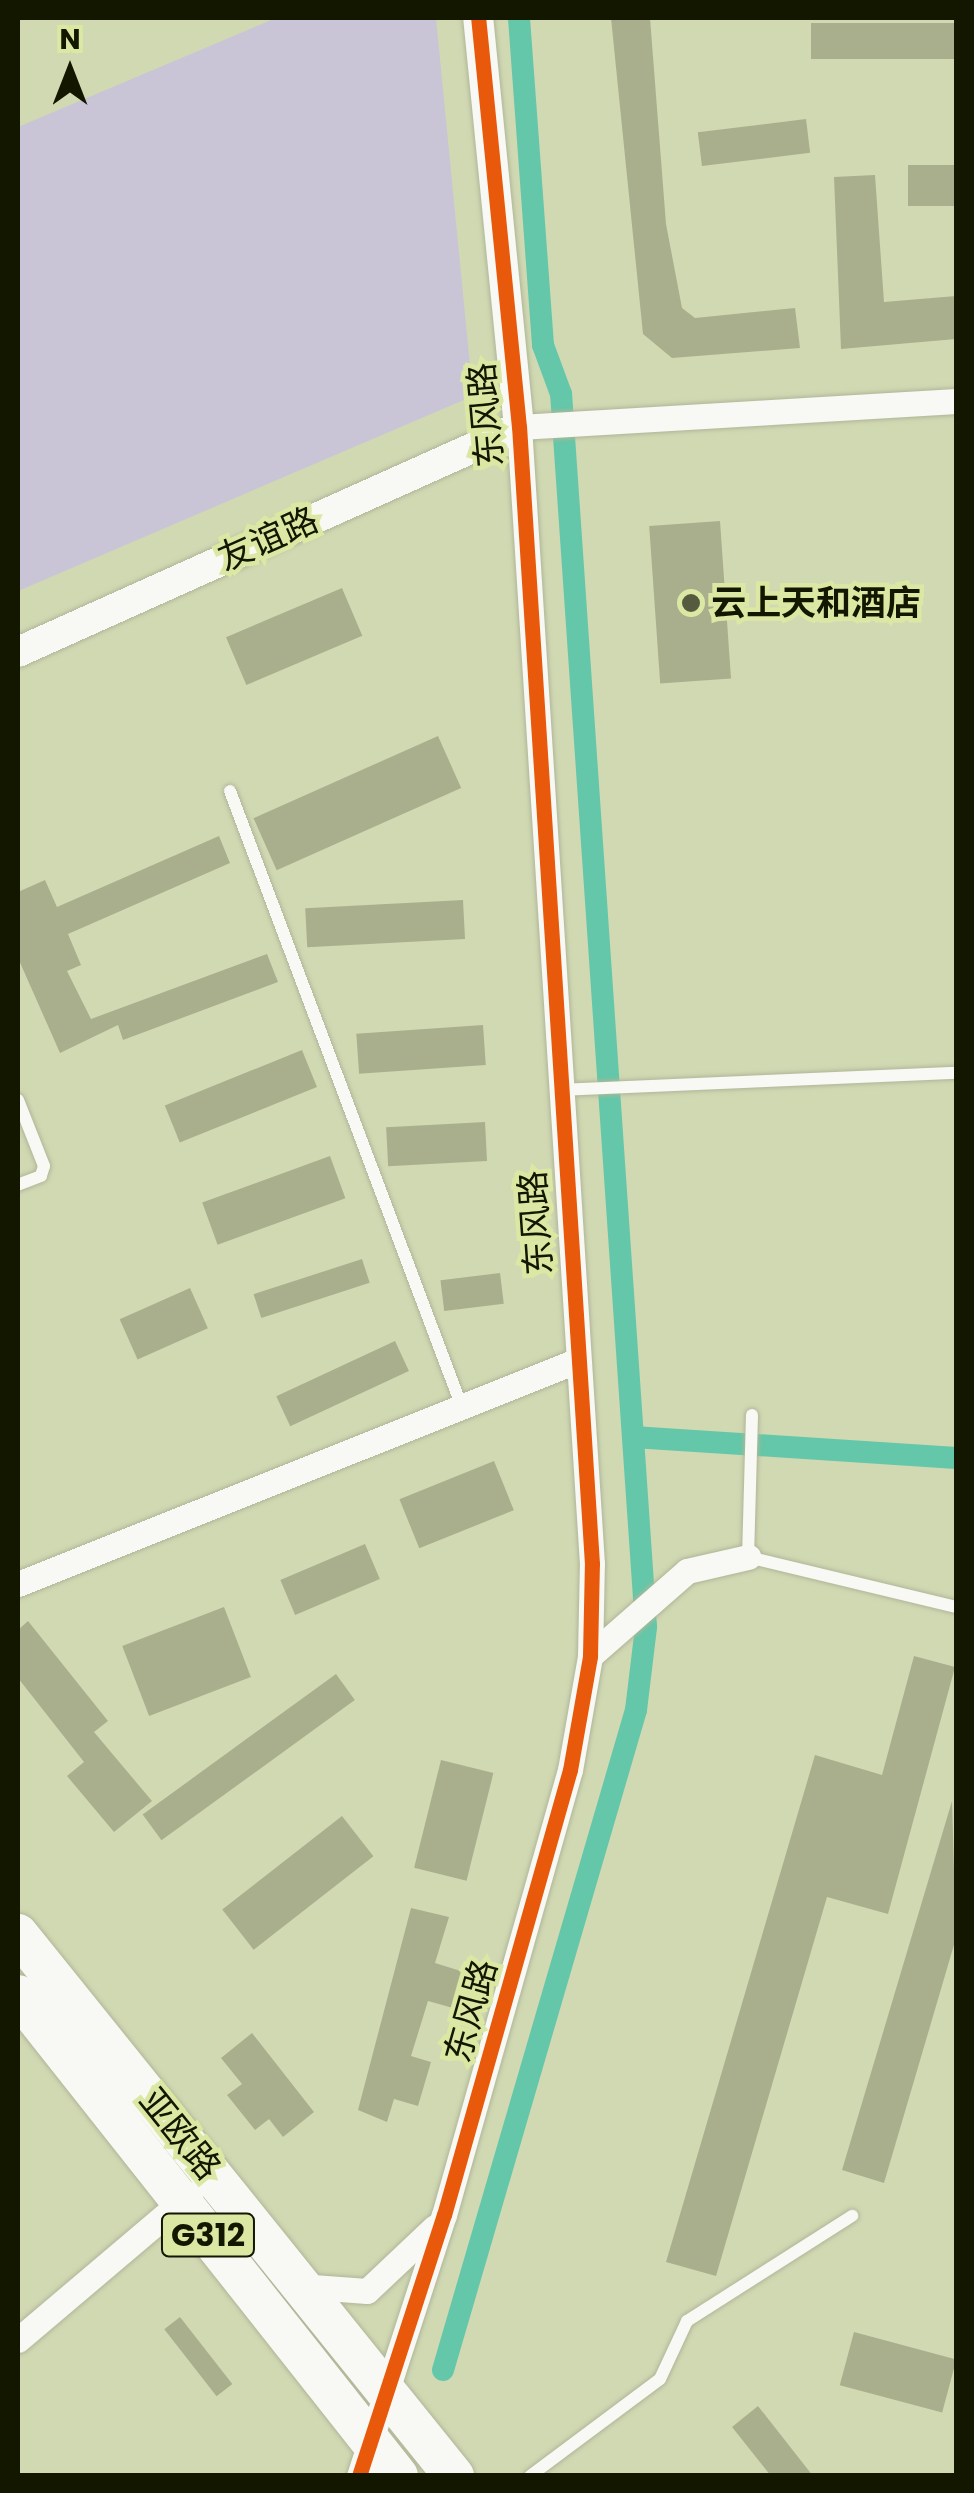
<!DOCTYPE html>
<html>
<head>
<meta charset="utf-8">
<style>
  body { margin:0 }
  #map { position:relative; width:974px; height:2493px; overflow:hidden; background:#d1d9b3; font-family:Poppins,"Noto Sans SC",sans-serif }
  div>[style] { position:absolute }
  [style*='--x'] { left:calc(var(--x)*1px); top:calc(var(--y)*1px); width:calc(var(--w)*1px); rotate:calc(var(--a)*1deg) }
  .green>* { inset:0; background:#cac4d7 }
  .canal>* { height:22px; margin:-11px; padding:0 11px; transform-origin:11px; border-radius:11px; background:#64c7a9 }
  .building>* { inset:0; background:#a9af8c; transform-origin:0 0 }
  .roads { filter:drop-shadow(0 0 2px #b0b698) drop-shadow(0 0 2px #b0b698) }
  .service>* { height:12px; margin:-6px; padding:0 6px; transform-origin:6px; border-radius:6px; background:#f8f9f4 }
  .minor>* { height:25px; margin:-12.5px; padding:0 12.5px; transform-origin:12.5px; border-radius:12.5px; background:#f8f9f4 }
  .tertiary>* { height:30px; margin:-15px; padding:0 15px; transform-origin:15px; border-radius:15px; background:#f8f9f4 }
  .trunk>* { height:40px; margin:-20px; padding:0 20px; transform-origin:20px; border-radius:20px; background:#f8f9f4 }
  .cycleway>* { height:15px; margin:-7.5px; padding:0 7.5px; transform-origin:7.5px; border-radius:7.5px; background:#e8590c }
  .dots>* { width:28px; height:28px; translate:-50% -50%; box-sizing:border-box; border:5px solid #dbe8a4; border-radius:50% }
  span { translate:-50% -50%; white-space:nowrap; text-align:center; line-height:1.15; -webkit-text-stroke:9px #dbe8a4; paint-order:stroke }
  .shield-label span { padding:2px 8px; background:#dbe8a4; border:2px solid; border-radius:8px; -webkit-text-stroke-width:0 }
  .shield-label { font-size:32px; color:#131700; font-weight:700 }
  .street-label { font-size:35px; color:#131700 }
  .poi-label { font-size:35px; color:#131700; font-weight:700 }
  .left { translate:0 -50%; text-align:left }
  .frame { position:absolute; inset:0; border:20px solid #131700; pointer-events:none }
  .north { position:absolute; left:20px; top:20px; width:100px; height:100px; -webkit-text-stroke:8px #dbe8a4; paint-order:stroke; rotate:0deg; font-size:28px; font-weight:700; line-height:40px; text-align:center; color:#131700 }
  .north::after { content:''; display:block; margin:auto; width:35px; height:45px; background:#131700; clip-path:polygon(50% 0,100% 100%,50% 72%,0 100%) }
</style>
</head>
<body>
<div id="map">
  <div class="green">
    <div style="clip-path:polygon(276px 18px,436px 18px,473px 396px,18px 591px,18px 127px)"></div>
  </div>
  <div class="canal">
    <div style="--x:633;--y:1437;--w:324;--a:3.7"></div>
    <div style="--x:443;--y:2370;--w:688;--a:-73.7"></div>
    <div style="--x:636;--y:1710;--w:84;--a:-83.1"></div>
    <div style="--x:646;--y:1627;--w:1236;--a:-93.94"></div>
    <div style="--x:561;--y:394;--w:52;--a:-110.2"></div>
    <div style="--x:543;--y:345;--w:328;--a:-94.2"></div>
  </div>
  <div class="building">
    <div style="clip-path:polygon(611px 18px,650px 18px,666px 224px,682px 308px,695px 318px,795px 308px,800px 348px,672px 358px,643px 334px)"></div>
    <div style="left:956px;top:23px;width:36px;height:145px;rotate:90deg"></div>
    <div style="left:806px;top:119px;width:34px;height:109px;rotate:83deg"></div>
    <div style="left:956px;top:165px;width:41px;height:48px;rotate:90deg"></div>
    <div style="clip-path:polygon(875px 175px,884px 302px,956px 296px,956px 339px,841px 349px,834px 177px)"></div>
    <div style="left:720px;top:521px;width:158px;height:71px;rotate:86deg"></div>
    <div style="left:342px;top:588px;width:52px;height:126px;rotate:67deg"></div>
    <div style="left:438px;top:736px;width:57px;height:202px;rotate:66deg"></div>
    <div style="clip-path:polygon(219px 836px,230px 863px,68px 934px,81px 965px,67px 971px,91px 1019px,267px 954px,278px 982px,123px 1040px,118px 1025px,60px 1053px,18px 958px,18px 892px,45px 880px,57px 907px)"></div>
    <div style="left:463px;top:900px;width:39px;height:158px;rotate:87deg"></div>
    <div style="left:483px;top:1025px;width:40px;height:127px;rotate:86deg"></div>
    <div style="left:302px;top:1050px;width:40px;height:148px;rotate:68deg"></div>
    <div style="left:485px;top:1122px;width:39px;height:99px;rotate:87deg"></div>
    <div style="left:330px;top:1156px;width:45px;height:136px;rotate:70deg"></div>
    <div style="left:362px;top:1259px;width:25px;height:114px;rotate:72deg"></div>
    <div style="left:500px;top:1273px;width:31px;height:60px;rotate:83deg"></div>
    <div style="left:190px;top:1288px;width:44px;height:77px;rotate:66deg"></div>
    <div style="left:395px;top:1341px;width:33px;height:131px;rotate:65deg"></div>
    <div style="left:494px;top:1461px;width:53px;height:102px;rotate:68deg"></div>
    <div style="left:365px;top:1544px;width:38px;height:92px;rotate:67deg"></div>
    <div style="left:224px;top:1607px;width:75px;height:109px;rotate:69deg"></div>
    <div style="clip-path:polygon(28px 1621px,108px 1721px,94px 1732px,152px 1801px,114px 1832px,67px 1776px,84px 1762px,18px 1678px,18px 1630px)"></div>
    <div style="clip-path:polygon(914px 1656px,955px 1667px,888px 1914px,827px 1897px,716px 2276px,666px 2262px,815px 1755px,882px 1775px)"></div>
    <div style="left:336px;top:1674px;width:32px;height:239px;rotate:54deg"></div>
    <div style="left:441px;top:1760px;width:54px;height:111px;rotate:14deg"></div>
    <div style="clip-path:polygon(952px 1801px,956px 1938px,884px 2183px,842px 2170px)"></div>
    <div style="left:342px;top:1816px;width:51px;height:152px;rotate:52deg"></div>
    <div style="clip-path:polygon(411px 1908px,449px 1917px,435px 1963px,464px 1972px,453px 2008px,428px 2001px,411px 2056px,431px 2062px,418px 2106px,394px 2099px,387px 2122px,358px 2110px)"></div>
    <div style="clip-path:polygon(252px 2033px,314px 2112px,283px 2137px,269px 2119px,255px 2130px,227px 2095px,242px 2084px,221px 2058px)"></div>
    <div style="left:180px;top:2317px;width:85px;height:20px;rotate:52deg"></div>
    <div style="left:854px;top:2332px;width:106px;height:55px;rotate:15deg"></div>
    <div style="clip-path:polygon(758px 2406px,813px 2476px,771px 2476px,732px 2427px)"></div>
  </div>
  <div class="roads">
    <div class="service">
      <div style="--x:230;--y:791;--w:653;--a:69.37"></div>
      <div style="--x:559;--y:1090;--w:397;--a:-2.5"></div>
      <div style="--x:18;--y:1100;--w:71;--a:68.5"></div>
      <div style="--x:44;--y:1166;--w:10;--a:107"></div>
      <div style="--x:41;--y:1176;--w:25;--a:159"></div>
      <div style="--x:752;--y:1415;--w:142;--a:91.6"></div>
      <div style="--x:748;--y:1557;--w:214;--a:13.5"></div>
      <div style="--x:530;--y:2476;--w:162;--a:-36.7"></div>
      <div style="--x:660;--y:2379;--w:64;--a:-65"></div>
      <div style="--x:687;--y:2321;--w:196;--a:-32.5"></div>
    </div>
    <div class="minor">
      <div style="--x:18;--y:1584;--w:601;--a:-21.78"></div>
      <div style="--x:590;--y:1656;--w:129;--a:-41.2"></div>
      <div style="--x:687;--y:1571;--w:63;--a:-12.9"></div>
      <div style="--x:299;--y:2286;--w:68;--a:4.2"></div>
      <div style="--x:367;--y:2291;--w:93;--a:-43.3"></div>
      <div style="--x:18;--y:2340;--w:226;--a:-40.3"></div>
      <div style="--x:359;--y:2476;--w:274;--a:-72"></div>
      <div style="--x:444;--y:2215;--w:462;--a:-74.2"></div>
      <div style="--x:570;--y:1770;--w:116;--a:-80"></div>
      <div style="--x:590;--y:1656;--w:92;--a:-88.8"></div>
      <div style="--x:592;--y:1564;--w:1139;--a:-93.67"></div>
      <div style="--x:519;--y:427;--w:438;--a:-3.4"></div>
    </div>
    <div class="tertiary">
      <div style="--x:18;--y:652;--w:549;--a:-24.18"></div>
      <div style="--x:519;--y:427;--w:411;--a:-95.7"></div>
    </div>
    <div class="trunk">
      <div style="--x:18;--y:1934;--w:696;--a:51.19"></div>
      <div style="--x:18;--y:1995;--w:613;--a:51.69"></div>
    </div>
  </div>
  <div class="cycleway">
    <div style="--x:359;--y:2476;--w:274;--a:-72"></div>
    <div style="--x:444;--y:2215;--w:462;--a:-74.2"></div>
    <div style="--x:570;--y:1770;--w:116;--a:-80"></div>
    <div style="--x:590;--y:1656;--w:92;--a:-88.8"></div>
    <div style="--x:592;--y:1564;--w:1139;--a:-93.67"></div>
    <div style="--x:519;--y:427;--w:411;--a:-95.7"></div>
  </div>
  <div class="dots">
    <div style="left:691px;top:603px;background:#565b3f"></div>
  </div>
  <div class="shield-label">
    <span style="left:208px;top:2235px">G312</span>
  </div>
  <div class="street-label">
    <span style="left:486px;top:415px;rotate:-95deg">东风路</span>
    <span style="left:268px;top:539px;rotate:-24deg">友谊路</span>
    <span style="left:536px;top:1223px;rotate:-94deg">东风路</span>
    <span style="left:471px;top:2011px;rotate:-74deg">东风路</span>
    <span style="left:180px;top:2134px;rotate:51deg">亚欧路</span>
  </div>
  <div class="poi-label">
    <span class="left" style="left:711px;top:603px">云上天和酒店</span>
  </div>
  <div class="frame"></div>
  <div class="north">N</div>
</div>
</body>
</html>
